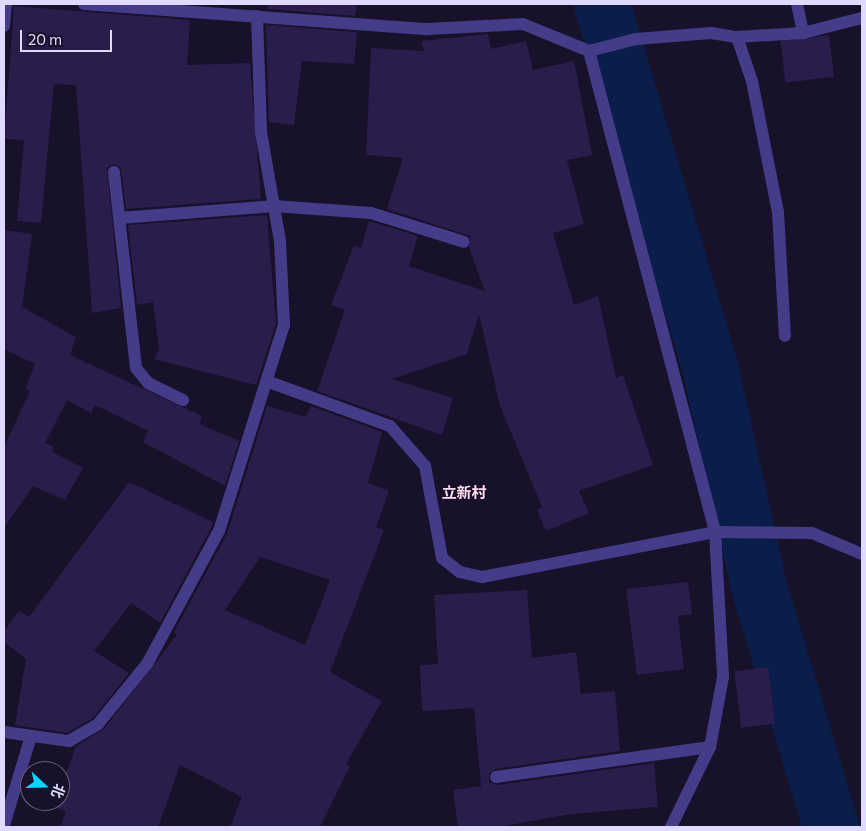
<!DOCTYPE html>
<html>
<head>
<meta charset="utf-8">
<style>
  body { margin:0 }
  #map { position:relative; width:866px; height:831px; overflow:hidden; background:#17112a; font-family:Commissioner,"Noto Sans SC",sans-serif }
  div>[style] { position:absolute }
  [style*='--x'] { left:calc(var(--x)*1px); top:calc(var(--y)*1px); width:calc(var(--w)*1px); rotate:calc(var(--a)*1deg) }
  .river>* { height:56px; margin:-28px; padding:0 28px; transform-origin:28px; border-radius:28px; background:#0b1d49 }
  .building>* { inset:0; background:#2a1d4b; transform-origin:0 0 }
  .service>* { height:12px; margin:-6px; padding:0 6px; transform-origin:6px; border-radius:6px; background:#453c89 }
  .minor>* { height:12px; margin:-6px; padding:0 6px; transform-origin:6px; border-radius:6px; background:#453c89 }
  span { translate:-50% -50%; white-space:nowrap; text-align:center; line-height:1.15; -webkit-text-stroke:4.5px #17112a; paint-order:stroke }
  .quarter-label { font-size:15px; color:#ffdcf0; font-weight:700 }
  .frame { position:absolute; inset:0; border:5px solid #e1daff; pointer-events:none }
  .north { position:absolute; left:20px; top:761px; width:50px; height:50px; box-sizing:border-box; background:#17112a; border:1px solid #68617f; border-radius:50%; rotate:111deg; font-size:14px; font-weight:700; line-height:20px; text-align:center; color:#e1daff }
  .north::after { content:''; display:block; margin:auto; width:18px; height:22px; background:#07d3fe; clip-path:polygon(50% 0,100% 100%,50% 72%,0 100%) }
  .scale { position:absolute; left:20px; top:30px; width:92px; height:22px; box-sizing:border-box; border:2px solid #e1daff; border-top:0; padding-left:6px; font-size:15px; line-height:18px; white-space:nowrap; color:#e1daff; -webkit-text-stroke:4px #17112a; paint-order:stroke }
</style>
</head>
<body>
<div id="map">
  <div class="river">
    <div style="--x:602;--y:4;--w:378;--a:73.4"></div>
    <div style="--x:710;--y:366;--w:226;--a:77.5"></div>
    <div style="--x:759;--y:587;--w:251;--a:73.3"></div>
  </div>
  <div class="building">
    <div style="clip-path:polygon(268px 4px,357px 4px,355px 16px,267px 9px)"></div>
    <div style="clip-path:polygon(14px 6px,190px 20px,187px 65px,250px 63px,261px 199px,126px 209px,121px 168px,114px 164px,107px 168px,121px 308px,92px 313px,76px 85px,54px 84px,41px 223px,17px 221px,24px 140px,4px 139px)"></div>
    <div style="clip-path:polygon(266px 25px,357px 32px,354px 64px,302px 61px,294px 125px,269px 122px)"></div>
    <div style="clip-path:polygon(488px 34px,491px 49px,526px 41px,533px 70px,574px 61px,592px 155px,567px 160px,584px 224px,553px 233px,574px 305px,598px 296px,616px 378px,623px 375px,653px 465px,579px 491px,589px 513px,546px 531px,537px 510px,542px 507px,500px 406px,479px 314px,467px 354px,392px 379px,453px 398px,442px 435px,317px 391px,345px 310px,331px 305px,354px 245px,361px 248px,369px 221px,418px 236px,409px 266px,485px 291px,469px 248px,470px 236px,387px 209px,403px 158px,366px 155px,371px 48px,424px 51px,421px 41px)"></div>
    <div style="left:829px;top:35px;width:42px;height:49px;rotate:83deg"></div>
    <div style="clip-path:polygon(267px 215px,276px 324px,256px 385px,154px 359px,159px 349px,153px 302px,137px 305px,128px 225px)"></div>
    <div style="clip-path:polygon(4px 230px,32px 234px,22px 307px,76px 337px,70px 355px,202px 416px,199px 424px,239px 441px,225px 486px,143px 442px,148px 431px,95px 405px,91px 413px,67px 400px,45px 443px,54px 447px,52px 452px,83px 468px,65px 500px,33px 486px,4px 528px,4px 447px,30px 391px,25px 389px,35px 364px,4px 349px)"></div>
    <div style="clip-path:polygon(evenodd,267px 406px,305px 417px,311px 406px,382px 432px,368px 483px,389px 491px,376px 527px,384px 530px,330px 672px,382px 701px,346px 764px,350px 766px,320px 827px,230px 827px,242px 797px,180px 765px,158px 827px,60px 827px,66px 812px,54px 807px,76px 746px,104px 729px,177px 635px,174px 632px,227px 534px,267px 406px,260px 557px,330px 580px,305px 645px,225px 610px,260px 557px)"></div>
    <div style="clip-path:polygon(129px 482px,213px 522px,211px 528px,160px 623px,131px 603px,94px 651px,129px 673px,93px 718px,67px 733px,15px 725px,26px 659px,4px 642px,4px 631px,19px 611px,29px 617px)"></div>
    <div style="clip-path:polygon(688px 582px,692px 614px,678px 616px,684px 669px,637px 675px,626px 589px)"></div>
    <div style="clip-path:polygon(527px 590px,532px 658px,576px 652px,581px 694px,615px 691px,620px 751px,495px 769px,489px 774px,489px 782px,497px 785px,654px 763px,658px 807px,571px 814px,498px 827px,458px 827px,453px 790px,481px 786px,474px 708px,422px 711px,420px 665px,438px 664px,434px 595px)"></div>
    <div style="left:768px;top:667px;width:57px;height:34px;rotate:83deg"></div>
  </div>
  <div class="service">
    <div style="--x:84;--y:4;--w:344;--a:4.2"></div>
    <div style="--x:427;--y:29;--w:96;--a:-3"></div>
    <div style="--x:523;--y:24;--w:71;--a:22.2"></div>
    <div style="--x:589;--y:51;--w:49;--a:-14.3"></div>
    <div style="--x:636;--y:39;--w:75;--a:-4.6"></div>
    <div style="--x:711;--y:33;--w:26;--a:9"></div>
    <div style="--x:737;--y:37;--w:66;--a:-3.5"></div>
    <div style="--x:803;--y:33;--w:61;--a:-14.3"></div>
    <div style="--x:797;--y:4;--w:30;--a:78"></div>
    <div style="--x:4;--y:26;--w:22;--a:-85"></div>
    <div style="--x:114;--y:172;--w:197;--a:83.6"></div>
    <div style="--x:136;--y:368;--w:19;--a:51"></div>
    <div style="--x:148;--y:383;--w:39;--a:26"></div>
    <div style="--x:119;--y:218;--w:155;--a:-4.4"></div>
    <div style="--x:274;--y:206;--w:97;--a:4.1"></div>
    <div style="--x:371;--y:213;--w:97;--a:17.3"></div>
    <div style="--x:269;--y:382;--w:129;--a:20"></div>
    <div style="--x:390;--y:426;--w:53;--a:48.8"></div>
    <div style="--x:425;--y:466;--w:94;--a:79.5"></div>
    <div style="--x:442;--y:558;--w:23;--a:38"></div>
    <div style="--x:460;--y:572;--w:23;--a:13"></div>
    <div style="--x:482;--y:577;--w:237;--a:-10.9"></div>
    <div style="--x:4;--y:732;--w:66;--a:7.9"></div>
    <div style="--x:69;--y:741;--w:34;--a:-30"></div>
    <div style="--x:98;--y:724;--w:77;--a:-50.8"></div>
    <div style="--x:147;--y:664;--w:151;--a:-61.6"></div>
    <div style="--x:219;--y:531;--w:216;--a:-72.5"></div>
    <div style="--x:284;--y:325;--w:84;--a:-92.7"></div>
    <div style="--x:280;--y:241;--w:111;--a:-99.9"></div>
    <div style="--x:261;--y:132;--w:116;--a:-92"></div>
    <div style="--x:496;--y:777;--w:216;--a:-8"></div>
    <div style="--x:4;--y:825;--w:93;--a:-73.1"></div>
  </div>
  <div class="minor">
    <div style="--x:737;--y:37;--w:46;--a:71.2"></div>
    <div style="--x:752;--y:81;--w:134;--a:78.8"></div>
    <div style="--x:778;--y:212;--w:124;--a:86.8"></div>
    <div style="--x:589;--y:51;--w:497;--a:75.3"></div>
    <div style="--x:715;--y:532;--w:145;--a:86.8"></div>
    <div style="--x:723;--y:677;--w:71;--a:100.5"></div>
    <div style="--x:710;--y:747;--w:89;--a:116"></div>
    <div style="--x:715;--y:532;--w:97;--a:0.6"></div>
    <div style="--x:812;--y:533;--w:54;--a:22.8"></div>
  </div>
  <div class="quarter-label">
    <span style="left:464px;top:493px">立新村</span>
  </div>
  <div class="frame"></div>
  <div class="north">北</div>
  <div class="scale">20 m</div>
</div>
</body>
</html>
